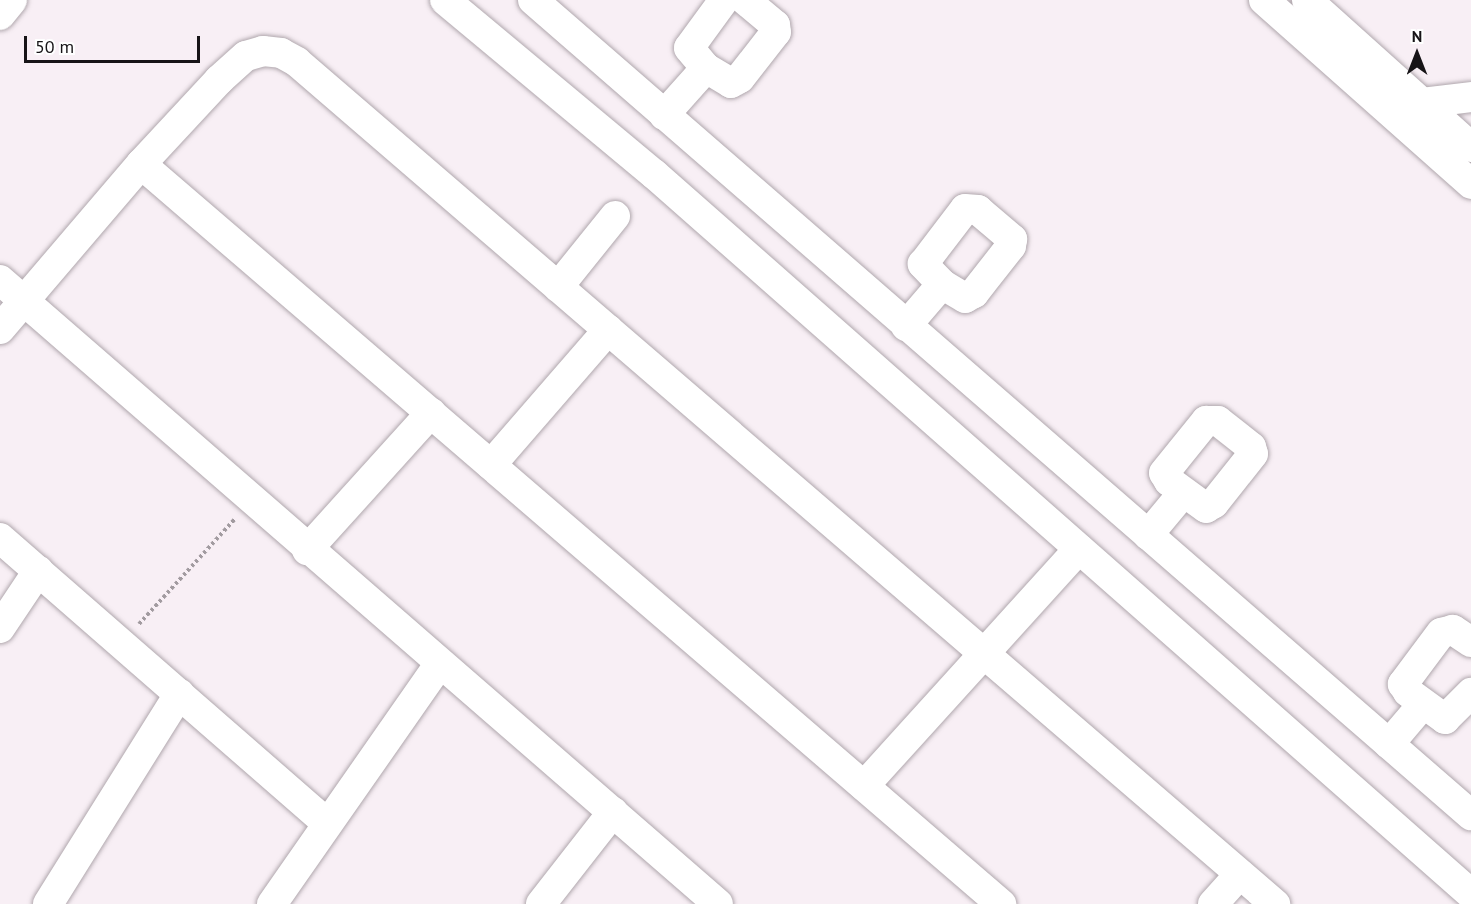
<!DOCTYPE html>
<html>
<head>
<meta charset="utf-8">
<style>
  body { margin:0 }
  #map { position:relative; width:1471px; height:904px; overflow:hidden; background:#f8eff5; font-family:"PT Sans",sans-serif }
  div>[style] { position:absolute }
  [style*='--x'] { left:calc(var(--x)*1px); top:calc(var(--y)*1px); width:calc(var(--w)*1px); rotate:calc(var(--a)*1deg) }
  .path>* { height:4px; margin-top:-2px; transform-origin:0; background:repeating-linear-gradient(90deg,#a29ba0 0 3px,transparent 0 6px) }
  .roads { filter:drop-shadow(0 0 2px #b0a7ad) drop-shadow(0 0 2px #b0a7ad) }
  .minor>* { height:30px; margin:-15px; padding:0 15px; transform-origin:15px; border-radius:15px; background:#fff }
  span { translate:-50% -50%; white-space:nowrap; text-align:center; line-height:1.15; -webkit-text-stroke:5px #fff; paint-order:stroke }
  .north { position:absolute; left:1387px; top:24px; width:60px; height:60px; -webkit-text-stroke:4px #fff; paint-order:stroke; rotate:0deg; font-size:16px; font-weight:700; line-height:24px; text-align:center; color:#171417 }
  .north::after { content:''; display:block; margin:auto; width:21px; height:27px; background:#171417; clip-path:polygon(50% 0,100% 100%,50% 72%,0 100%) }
  .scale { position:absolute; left:24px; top:36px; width:176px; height:27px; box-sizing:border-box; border:3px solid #171417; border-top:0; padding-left:8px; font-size:18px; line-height:21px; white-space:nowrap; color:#171417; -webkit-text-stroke:4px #fff; paint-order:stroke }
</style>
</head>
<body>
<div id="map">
  <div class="path">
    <div style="--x:139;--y:624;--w:142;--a:-47.6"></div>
  </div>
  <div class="roads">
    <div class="minor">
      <div style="--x:445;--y:0;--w:272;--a:39.8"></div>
      <div style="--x:654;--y:174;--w:1089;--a:41.39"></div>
      <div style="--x:533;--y:0;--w:1243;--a:40.99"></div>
      <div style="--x:724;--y:0;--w:59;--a:126.1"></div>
      <div style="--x:689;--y:48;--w:26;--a:50"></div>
      <div style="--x:706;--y:68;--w:29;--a:31"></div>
      <div style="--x:731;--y:83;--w:10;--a:-29"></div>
      <div style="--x:740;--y:78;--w:58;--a:-52"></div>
      <div style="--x:776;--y:32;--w:7;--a:-98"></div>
      <div style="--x:775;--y:25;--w:39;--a:-140"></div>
      <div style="--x:1264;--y:0;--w:277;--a:41.6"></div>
      <div style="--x:1307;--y:0;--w:220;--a:41.9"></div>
      <div style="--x:0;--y:15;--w:19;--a:-51"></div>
      <div style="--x:1422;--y:103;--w:49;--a:-7"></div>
      <div style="--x:664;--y:115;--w:63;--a:-48.2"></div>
      <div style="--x:141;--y:164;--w:1135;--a:40.71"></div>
      <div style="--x:965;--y:209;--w:13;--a:4"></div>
      <div style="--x:978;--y:210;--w:45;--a:40.5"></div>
      <div style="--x:1012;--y:239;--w:7;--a:98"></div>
      <div style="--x:1011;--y:246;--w:60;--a:128.2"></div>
      <div style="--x:974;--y:293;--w:10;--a:151"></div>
      <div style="--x:965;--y:298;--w:27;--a:-149"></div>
      <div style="--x:942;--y:284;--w:28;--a:-134"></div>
      <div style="--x:923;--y:264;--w:69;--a:-52.6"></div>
      <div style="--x:0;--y:280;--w:951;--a:40.99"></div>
      <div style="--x:558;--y:287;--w:91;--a:-51.2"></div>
      <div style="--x:906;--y:326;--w:55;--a:-49.4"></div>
      <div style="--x:0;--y:329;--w:217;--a:-49.5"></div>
      <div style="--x:141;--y:164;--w:115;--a:-47.1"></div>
      <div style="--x:219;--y:80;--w:36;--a:-42"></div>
      <div style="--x:246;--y:56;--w:18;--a:-16"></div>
      <div style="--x:263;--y:51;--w:18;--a:6"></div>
      <div style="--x:281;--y:53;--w:18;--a:29"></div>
      <div style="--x:297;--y:62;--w:1291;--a:40.73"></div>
      <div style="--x:1206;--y:421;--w:12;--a:0"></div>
      <div style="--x:1218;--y:421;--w:42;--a:38.2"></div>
      <div style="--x:1251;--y:447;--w:7;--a:74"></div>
      <div style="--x:1253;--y:454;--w:63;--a:128.5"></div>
      <div style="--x:1214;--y:503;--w:9;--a:148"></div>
      <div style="--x:1206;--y:508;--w:46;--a:-143.9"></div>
      <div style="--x:1169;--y:481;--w:9;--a:-122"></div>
      <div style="--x:1164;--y:473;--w:67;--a:-51.1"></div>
      <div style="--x:491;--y:465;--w:179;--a:-49.1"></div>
      <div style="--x:1148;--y:535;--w:55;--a:-50.2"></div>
      <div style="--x:0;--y:538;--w:434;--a:41.1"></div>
      <div style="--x:307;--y:550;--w:185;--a:-47.9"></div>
      <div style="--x:0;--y:628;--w:69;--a:-56.3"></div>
      <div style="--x:1471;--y:642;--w:22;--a:-146"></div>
      <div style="--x:1453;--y:630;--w:12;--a:166"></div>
      <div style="--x:1441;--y:633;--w:64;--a:126.7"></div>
      <div style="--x:1403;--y:684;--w:9;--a:58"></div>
      <div style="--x:1408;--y:692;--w:46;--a:36.1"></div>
      <div style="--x:1445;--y:719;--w:37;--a:-45"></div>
      <div style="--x:1389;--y:744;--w:52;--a:-49.6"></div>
      <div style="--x:864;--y:786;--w:320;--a:-47.8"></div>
      <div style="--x:48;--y:904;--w:248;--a:-58"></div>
      <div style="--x:272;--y:904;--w:292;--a:-55.1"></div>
      <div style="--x:541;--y:904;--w:117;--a:-52"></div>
      <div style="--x:1213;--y:904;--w:40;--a:-48"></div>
    </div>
  </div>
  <div class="north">N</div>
  <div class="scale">50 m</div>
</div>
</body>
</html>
